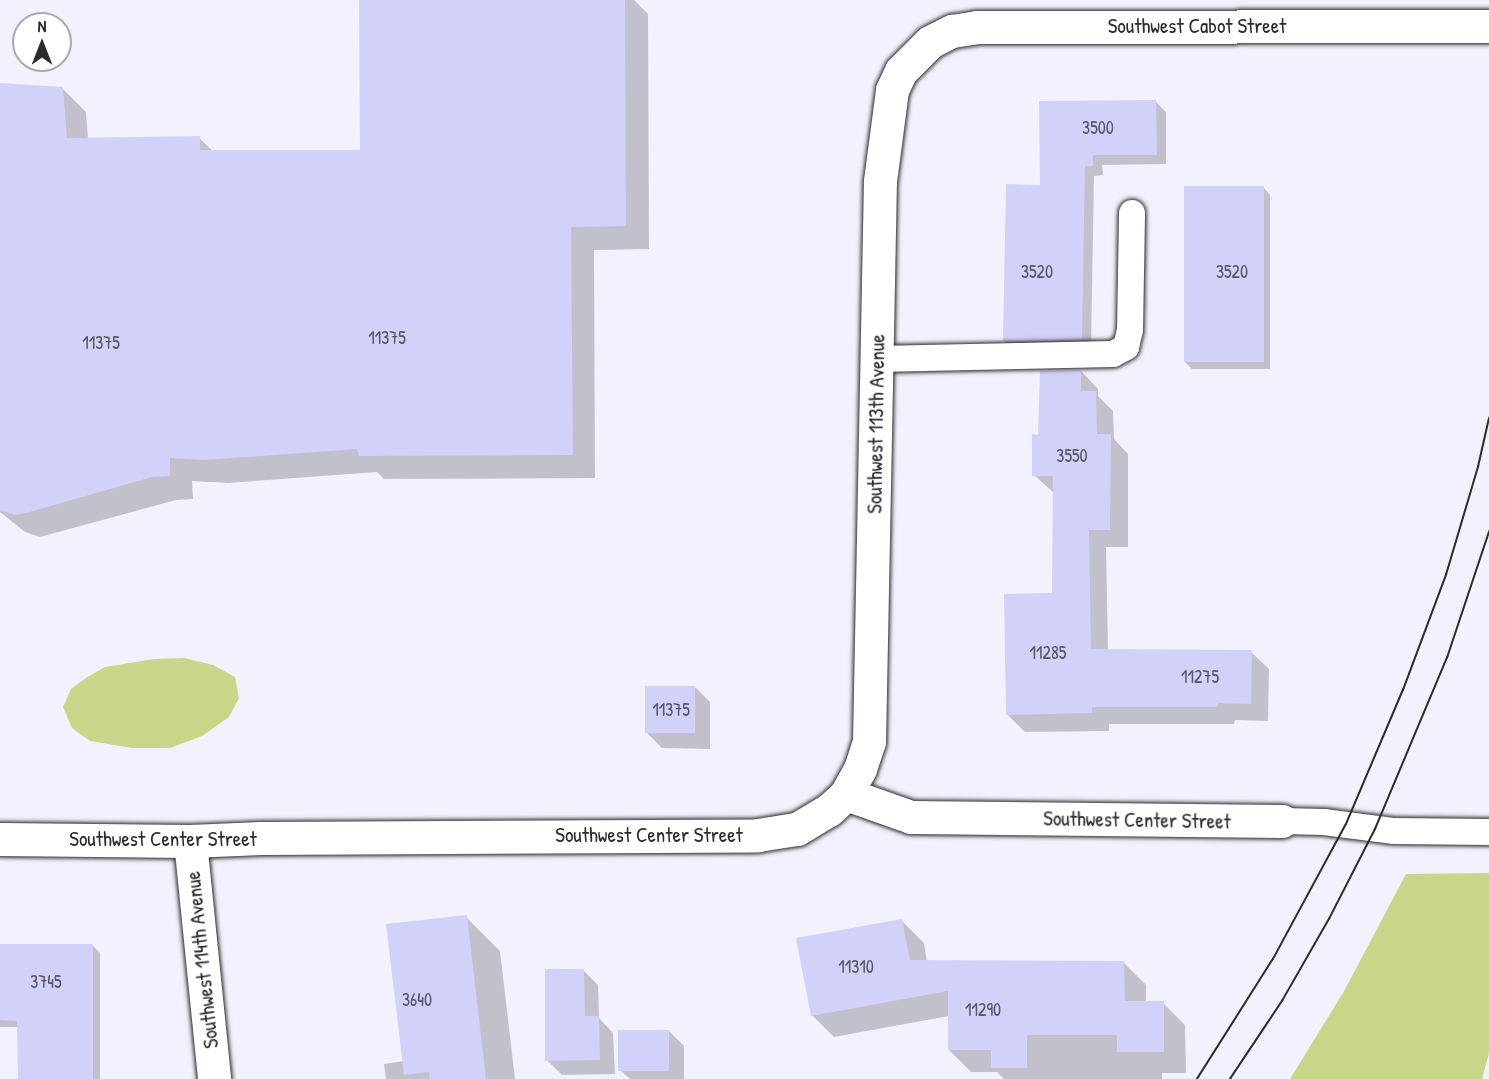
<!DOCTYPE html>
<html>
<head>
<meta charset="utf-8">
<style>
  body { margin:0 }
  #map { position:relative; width:1489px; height:1079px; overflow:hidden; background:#f2f1fe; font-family:"Patrick Hand",sans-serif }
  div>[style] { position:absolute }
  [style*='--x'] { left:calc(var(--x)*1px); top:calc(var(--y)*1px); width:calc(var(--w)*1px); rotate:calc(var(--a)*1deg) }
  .green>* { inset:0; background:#c8d68a }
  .shadow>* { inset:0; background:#0003 }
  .building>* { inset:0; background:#d2d1fa; transform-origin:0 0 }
  .roads { filter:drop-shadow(0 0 2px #2b2b2b) drop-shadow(0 0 2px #2b2b2b) }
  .service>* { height:26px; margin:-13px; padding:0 13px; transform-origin:13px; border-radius:13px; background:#fff }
  .minor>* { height:33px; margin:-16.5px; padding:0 16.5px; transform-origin:16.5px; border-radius:16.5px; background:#fff }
  .tertiary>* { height:33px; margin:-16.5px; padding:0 16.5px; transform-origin:16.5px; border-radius:16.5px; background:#fff }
  .tram>* { height:1.5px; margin:-0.75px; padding:0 0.75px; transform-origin:0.75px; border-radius:0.75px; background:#2b2b2b }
  span { translate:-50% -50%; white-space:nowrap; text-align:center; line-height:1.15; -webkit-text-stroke:4.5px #fff; paint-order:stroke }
  .number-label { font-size:18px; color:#55545f }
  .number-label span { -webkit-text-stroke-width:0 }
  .street-label { font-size:21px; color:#2b2b2b }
  .north { position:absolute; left:12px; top:12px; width:60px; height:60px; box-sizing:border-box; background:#fff; border:2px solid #aaa; border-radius:50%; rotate:0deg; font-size:16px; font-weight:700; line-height:24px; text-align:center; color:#2b2b2b }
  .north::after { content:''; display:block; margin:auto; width:21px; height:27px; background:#2b2b2b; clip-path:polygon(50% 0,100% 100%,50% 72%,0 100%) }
</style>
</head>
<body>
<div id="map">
  <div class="green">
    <div style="clip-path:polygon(184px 658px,213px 665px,235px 677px,239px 698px,229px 717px,202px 736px,170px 748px,132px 748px,90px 741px,72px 728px,63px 707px,71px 689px,86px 678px,105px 667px,154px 659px)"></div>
    <div style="clip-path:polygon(1489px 873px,1489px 1053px,1482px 1079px,1290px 1079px,1343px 993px,1406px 874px)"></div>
  </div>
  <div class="shadow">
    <div style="clip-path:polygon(361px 0,634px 0,648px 14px,649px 249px,594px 250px,595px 478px,384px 479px,377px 472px,228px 483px,192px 481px,193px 499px,176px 500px,40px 537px,25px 532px,0 512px,0 84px,62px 88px,86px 112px,88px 139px,199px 138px,214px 152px,362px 152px)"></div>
    <div style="clip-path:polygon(1156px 102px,1166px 112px,1166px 164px,1102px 165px,1103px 175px,1094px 176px,1091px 349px,1014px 351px,1004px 341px,1041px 187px)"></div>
    <div style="clip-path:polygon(1263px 187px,1270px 195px,1270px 369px,1192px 369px,1185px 362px)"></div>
    <div style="clip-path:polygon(1081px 371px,1098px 389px,1098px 396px,1113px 411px,1114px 439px,1128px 454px,1128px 547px,1106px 547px,1108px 651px,1251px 652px,1269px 669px,1268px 721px,1235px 720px,1234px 724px,1109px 724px,1109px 731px,1025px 732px,1007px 714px,1053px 594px,1054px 493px,1034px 475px,1040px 437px)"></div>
    <div style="clip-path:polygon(695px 687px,710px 702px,710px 749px,662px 748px,647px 733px)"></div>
    <div style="clip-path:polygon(466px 917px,500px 951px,515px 1079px,386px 1079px,384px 1064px,404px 1061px)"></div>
    <div style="clip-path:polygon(902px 921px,924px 943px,927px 962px,1124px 963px,1146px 985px,1146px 1003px,1163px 1003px,1185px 1025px,1186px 1073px,1162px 1073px,1162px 1079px,1004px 1079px,997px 1072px,971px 1072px,949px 1050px,949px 1016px,834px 1037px,812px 1015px)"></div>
    <div style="clip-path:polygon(92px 945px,100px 953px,100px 1079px,19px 1079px,19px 1027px,0 1027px,0 946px)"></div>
    <div style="clip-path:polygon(583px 970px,598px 985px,599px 1018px,613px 1033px,615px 1074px,562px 1075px,547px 1060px)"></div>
    <div style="clip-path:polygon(669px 1031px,684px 1046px,684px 1079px,630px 1079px,621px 1071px)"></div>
  </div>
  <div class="building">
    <div style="clip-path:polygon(359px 0,625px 0,626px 226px,571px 227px,573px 455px,359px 456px,357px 449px,204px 460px,170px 458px,170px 476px,152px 477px,26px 513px,15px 515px,0 510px,0 83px,63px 87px,67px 138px,200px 136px,200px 150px,360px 150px)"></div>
    <div style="clip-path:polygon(1156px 100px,1157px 155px,1093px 155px,1093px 166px,1085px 166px,1082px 340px,1003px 341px,1006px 184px,1040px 185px,1039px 101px)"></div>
    <div style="left:1184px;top:186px;width:80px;height:176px"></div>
    <div style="clip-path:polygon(1081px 370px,1081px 391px,1096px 391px,1097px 434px,1111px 434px,1110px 530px,1089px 530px,1091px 649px,1252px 650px,1251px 704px,1218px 703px,1217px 707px,1092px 707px,1092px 713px,1006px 715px,1004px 594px,1052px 593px,1053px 476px,1032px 476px,1032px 434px,1038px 435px,1040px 371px)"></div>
    <div style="left:645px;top:686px;width:50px;height:47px"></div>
    <div style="clip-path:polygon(467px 915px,486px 1079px,430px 1079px,429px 1072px,404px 1075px,386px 924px)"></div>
    <div style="clip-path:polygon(902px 919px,910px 960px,1124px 961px,1125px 1001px,1164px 1001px,1164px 1052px,1117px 1052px,1117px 1035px,1027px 1035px,1027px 1068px,991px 1068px,991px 1050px,948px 1050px,948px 991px,811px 1016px,796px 938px)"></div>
    <div style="clip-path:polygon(0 944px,93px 944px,93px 1079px,18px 1079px,17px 1021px,0 1020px)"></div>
    <div style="clip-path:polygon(545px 969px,584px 969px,585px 1016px,599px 1016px,600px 1060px,545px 1061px)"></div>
    <div style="left:618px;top:1030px;width:51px;height:41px"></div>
  </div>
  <div class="roads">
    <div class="service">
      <div style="--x:877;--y:359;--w:236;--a:-1.2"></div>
      <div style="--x:1113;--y:354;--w:15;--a:-28"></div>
      <div style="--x:1126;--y:347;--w:17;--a:-77"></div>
      <div style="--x:1130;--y:330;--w:117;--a:-89"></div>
      <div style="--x:1282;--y:821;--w:42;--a:1.4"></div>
      <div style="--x:1324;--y:822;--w:71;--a:7.3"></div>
      <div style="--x:1394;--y:831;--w:95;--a:0.6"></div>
    </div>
    <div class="minor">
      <div style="--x:846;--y:794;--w:69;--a:19.5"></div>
      <div style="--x:911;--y:817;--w:371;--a:0.6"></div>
      <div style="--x:190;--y:841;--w:239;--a:84.2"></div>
    </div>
    <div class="tertiary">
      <div style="--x:0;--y:839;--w:190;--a:0.6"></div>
      <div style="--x:190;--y:841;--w:71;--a:-2.4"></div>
      <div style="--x:261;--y:838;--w:497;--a:-0.3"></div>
      <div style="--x:758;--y:835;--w:39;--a:-9"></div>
      <div style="--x:797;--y:829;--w:37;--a:-31"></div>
      <div style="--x:829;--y:810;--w:23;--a:-43"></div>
      <div style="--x:846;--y:794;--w:29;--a:-61"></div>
      <div style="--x:860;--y:769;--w:28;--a:-72"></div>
      <div style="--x:869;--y:742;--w:561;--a:-88.88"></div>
      <div style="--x:880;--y:181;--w:92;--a:-82.5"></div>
      <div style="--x:892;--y:90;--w:21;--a:-65"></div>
      <div style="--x:901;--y:71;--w:41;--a:-45"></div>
      <div style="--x:930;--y:42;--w:25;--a:-27"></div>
      <div style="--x:952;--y:31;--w:25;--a:-9"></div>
      <div style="--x:977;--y:27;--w:512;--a:-0.11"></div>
    </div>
  </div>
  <div class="tram">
    <div style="--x:1197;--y:1079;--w:142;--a:-57.7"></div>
    <div style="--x:1273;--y:959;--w:153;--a:-61.6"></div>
    <div style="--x:1346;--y:824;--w:146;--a:-67"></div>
    <div style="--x:1403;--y:690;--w:123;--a:-69.5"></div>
    <div style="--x:1446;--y:575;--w:113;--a:-73.5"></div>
    <div style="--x:1478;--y:467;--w:50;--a:-77.3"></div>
    <div style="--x:1230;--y:1079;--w:94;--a:-56.3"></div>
    <div style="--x:1282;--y:1001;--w:95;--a:-60.2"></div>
    <div style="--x:1329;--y:919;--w:101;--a:-62.9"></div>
    <div style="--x:1375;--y:829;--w:186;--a:-67.2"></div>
    <div style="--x:1447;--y:658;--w:133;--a:-71.6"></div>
  </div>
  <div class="number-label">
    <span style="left:1098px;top:128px">3500</span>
    <span style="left:1037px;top:272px">3520</span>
    <span style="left:1232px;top:272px">3520</span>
    <span style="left:387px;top:338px">11375</span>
    <span style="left:101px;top:343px">11375</span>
    <span style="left:1072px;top:456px">3550</span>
    <span style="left:1048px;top:653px">11285</span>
    <span style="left:1200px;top:677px">11275</span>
    <span style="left:671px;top:710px">11375</span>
    <span style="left:856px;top:967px">11310</span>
    <span style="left:46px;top:982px">3745</span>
    <span style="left:417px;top:1000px">3640</span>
    <span style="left:983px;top:1010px">11290</span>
  </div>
  <div class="street-label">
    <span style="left:1197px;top:26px">Southwest Cabot Street</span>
    <span style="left:876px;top:424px;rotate:-89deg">Southwest 113th Avenue</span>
    <span style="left:1137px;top:820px;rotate:1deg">Southwest Center Street</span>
    <span style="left:649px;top:835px">Southwest Center Street</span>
    <span style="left:163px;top:839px">Southwest Center Street</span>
    <span style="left:202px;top:960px;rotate:-96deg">Southwest 114th Avenue</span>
  </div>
  <div class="north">N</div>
</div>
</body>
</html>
